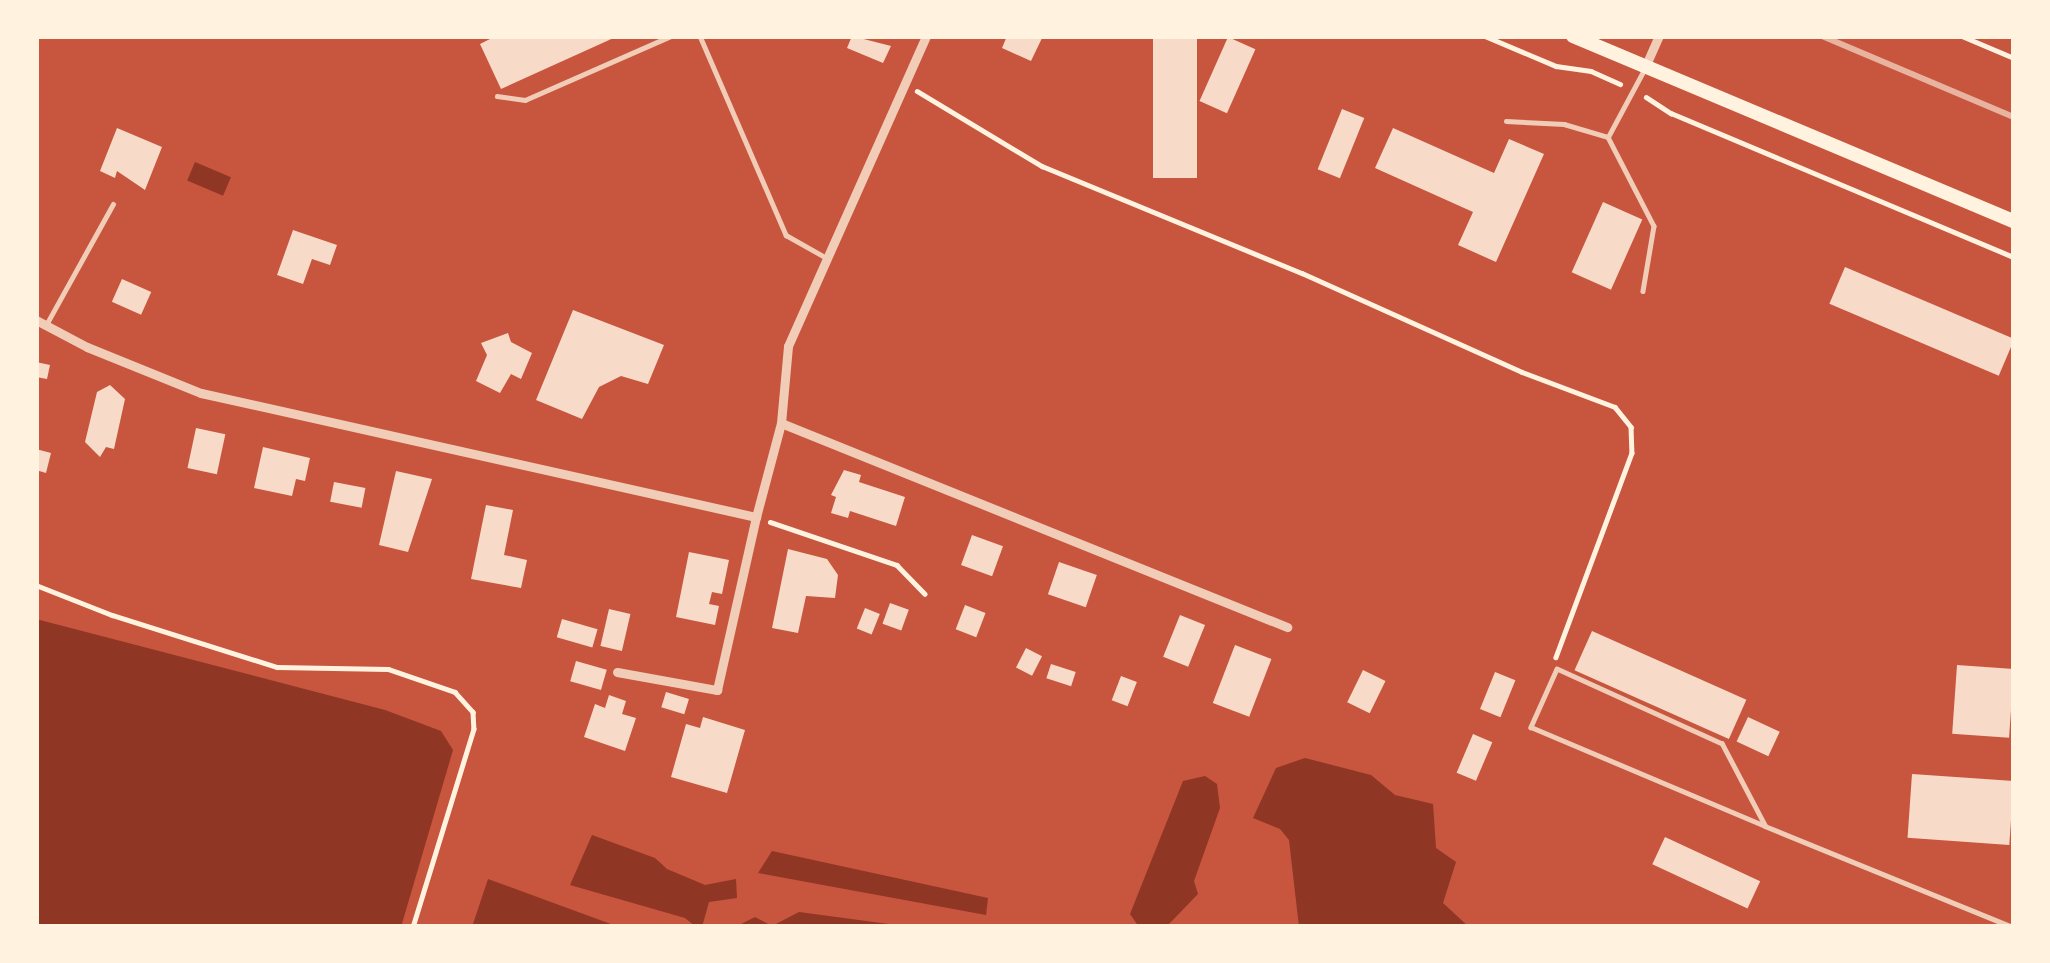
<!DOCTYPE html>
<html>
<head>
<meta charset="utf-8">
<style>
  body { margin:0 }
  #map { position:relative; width:2050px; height:963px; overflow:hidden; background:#c8553d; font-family:Helvetica,sans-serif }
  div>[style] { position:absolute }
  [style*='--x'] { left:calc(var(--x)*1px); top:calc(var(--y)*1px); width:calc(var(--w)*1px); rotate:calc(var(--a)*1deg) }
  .water>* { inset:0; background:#8f3625; transform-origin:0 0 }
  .building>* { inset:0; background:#f7dbc8; transform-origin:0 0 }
  .path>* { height:4.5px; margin:-2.25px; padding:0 2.25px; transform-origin:2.25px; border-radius:2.25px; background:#fff3e0 }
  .service>* { height:4.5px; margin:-2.25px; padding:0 2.25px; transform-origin:2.25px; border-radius:2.25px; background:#f1ccb7 }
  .minor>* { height:9px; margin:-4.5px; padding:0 4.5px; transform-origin:4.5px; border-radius:4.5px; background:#f1ccb7 }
  .secondary>* { height:14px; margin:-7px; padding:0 7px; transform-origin:7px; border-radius:7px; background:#fff3e0 }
  .rail>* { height:6px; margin:-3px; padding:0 3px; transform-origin:3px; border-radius:3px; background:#e9b49f }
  span { translate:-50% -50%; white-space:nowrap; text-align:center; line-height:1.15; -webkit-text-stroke:12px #fff3e0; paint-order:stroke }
  .frame { position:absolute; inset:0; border:39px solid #fff3e0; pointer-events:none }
</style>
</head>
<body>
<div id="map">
  <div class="water">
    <div style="left:195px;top:162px;width:39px;height:20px;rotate:23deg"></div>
    <div style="clip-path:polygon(36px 619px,385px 710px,441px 731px,453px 750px,401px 927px,36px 927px)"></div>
    <div style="clip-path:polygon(1305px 758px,1371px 775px,1395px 795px,1433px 804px,1436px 848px,1456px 862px,1443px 903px,1469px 927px,1299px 927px,1289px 840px,1280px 829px,1253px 818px,1276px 768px)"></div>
    <div style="clip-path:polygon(1205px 776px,1217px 784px,1220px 808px,1194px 881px,1198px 894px,1167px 926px,1139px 927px,1130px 914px,1183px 781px)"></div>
    <div style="clip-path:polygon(592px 835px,655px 858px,667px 869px,705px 885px,736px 879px,737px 898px,709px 902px,702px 927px,696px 927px,685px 918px,570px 885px)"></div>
    <div style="clip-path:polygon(772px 851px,988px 898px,986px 915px,758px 873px)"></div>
    <div style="clip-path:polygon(488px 879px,619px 927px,472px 927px)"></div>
    <div style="clip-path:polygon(799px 912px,911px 927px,737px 926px,755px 917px,772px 926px)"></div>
  </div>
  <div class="building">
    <div style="clip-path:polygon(496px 36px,618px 36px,501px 89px,480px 44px)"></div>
    <div style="clip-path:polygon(852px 36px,891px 46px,883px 63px,847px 48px)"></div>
    <div style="clip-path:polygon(1007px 36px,1043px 36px,1031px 61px,1002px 48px)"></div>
    <div style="left:1153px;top:36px;width:44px;height:142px"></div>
    <div style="left:1228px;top:37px;width:30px;height:70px;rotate:24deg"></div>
    <div style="left:1342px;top:109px;width:24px;height:65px;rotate:22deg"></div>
    <div style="clip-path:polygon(117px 128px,162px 147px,145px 190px,117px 171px,115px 178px,100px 171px)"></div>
    <div style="clip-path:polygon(1393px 128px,1494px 173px,1509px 139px,1544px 154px,1496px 262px,1458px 245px,1473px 212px,1375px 168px)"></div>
    <div style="left:1603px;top:202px;width:43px;height:77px;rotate:24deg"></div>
    <div style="clip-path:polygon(293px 230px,337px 245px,330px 265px,312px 259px,303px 284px,277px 275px)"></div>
    <div style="left:1845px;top:267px;width:184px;height:40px;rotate:23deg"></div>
    <div style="left:122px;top:279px;width:32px;height:25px;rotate:24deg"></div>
    <div style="clip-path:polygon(573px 310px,664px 345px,648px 384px,621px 376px,599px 387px,582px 419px,536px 400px)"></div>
    <div style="clip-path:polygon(508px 333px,511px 342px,532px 353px,521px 379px,511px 374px,500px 393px,476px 381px,487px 355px,481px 343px)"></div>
    <div style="clip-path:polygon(36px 362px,50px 365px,47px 379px,36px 377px)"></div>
    <div style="clip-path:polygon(110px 385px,125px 399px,114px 449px,106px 447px,100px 457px,85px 442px,97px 392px)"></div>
    <div style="left:196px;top:428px;width:30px;height:41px;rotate:12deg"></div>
    <div style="clip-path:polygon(263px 447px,310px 458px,305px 481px,296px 479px,292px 496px,254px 488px)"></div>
    <div style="clip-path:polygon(36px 449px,51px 453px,46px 473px,36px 470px)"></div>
    <div style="clip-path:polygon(844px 470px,861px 475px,859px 482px,905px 497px,896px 526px,850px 511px,848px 518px,831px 513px,836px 497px,831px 495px)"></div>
    <div style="clip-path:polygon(396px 471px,432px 479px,408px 552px,379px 545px)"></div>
    <div style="left:334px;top:482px;width:32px;height:20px;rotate:11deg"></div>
    <div style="clip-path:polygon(486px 505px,513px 510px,504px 555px,527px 560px,521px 588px,471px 579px)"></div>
    <div style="left:972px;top:535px;width:33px;height:32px;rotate:20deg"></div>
    <div style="clip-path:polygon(788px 549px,827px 559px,838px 575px,835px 598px,806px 596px,798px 633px,772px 628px)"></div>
    <div style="clip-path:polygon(689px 552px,729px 560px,722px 594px,712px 592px,709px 604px,719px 606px,715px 625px,676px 617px)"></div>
    <div style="left:1059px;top:562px;width:40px;height:34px;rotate:19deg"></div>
    <div style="left:890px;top:603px;width:20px;height:22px;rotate:20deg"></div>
    <div style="left:965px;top:605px;width:22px;height:26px;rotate:21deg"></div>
    <div style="left:865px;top:608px;width:16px;height:22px;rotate:22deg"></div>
    <div style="left:609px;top:609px;width:22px;height:38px;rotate:13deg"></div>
    <div style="left:1180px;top:615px;width:27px;height:45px;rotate:22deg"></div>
    <div style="left:562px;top:619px;width:37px;height:19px;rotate:16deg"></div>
    <div style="left:1592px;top:631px;width:169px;height:43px;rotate:24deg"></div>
    <div style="left:1235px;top:645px;width:39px;height:62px;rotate:21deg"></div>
    <div style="left:1026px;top:648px;width:18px;height:22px;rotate:27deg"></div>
    <div style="left:576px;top:661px;width:32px;height:21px;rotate:16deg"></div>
    <div style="left:1051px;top:664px;width:26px;height:15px;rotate:18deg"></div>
    <div style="left:1957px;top:665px;width:57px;height:69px;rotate:4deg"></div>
    <div style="left:1363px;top:670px;width:25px;height:36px;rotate:26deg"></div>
    <div style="left:1495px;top:672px;width:22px;height:40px;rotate:22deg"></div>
    <div style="left:1121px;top:676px;width:17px;height:26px;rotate:21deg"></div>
    <div style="left:666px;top:692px;width:24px;height:16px;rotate:17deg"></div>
    <div style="clip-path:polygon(609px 695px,626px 701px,622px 714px,636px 718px,625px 751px,584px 737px,595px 704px,605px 708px)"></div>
    <div style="clip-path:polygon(703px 717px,745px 730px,727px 793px,671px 777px,686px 724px,700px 728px)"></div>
    <div style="left:1748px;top:717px;width:35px;height:27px;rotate:25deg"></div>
    <div style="left:1473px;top:734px;width:21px;height:42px;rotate:23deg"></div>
    <div style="left:1912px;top:774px;width:102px;height:64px;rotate:4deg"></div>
    <div style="left:1665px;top:837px;width:105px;height:30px;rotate:25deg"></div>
  </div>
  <div class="path">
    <div style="--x:1485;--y:36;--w:77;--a:22.9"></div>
    <div style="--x:1556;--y:66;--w:35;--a:8"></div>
    <div style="--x:1591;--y:71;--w:32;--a:24"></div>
    <div style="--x:1962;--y:36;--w:56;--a:22.9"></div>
    <div style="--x:917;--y:91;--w:146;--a:31"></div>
    <div style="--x:1042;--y:166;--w:281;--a:22.4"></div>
    <div style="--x:1302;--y:273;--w:241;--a:24.2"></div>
    <div style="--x:1522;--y:372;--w:99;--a:20.6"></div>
    <div style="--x:1615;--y:407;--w:26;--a:51"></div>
    <div style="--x:1631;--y:427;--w:26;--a:88"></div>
    <div style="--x:1632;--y:453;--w:218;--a:110.4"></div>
    <div style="--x:1646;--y:97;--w:30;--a:33"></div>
    <div style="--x:1671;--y:113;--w:372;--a:22.8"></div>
    <div style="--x:770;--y:522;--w:134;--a:18.7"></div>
    <div style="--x:897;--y:565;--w:40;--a:46"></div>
    <div style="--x:36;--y:585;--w:82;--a:21.5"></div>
    <div style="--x:112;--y:615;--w:173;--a:17.5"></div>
    <div style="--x:277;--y:667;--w:111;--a:1"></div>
    <div style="--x:388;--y:669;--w:71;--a:18.9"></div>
    <div style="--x:455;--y:692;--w:27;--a:48"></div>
    <div style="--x:473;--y:712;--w:17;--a:87"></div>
    <div style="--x:474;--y:729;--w:207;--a:107.1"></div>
  </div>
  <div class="service">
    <div style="--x:700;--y:36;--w:217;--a:66.6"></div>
    <div style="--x:786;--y:235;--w:45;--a:29.4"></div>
    <div style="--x:497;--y:96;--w:28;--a:8"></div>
    <div style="--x:525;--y:100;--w:159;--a:-23.7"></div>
    <div style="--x:1506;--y:121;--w:58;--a:3"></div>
    <div style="--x:1564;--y:124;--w:46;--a:16.5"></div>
    <div style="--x:1608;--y:137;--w:76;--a:-61.8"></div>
    <div style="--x:1608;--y:137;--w:100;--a:62.7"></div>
    <div style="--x:1654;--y:226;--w:66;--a:99.6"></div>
    <div style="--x:46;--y:325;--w:138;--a:-61"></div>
    <div style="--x:1765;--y:826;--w:93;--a:-117.7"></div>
    <div style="--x:1722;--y:744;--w:181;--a:-155.6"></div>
    <div style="--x:1557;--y:669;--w:64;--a:114.1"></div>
    <div style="--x:1531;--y:727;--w:254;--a:22.9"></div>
    <div style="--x:1765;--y:826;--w:268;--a:22.2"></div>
  </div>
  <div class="minor">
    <div style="--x:1645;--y:67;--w:34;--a:-66"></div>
    <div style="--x:36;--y:320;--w:58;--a:27.9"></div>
    <div style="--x:87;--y:347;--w:123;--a:22"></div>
    <div style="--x:201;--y:393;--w:569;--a:12.59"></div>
    <div style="--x:756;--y:517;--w:97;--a:-75.1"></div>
    <div style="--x:781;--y:423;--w:546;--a:21.96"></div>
    <div style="--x:781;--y:423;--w:77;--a:-84.8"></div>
    <div style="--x:788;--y:346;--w:339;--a:-66"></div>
    <div style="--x:617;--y:672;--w:102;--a:10.2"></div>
    <div style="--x:717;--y:690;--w:177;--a:-77.3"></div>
  </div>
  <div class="secondary">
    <div style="--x:1573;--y:36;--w:478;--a:22.8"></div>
  </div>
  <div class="rail">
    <div style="--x:1822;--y:36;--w:208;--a:22.9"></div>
  </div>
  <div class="frame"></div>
</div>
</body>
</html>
